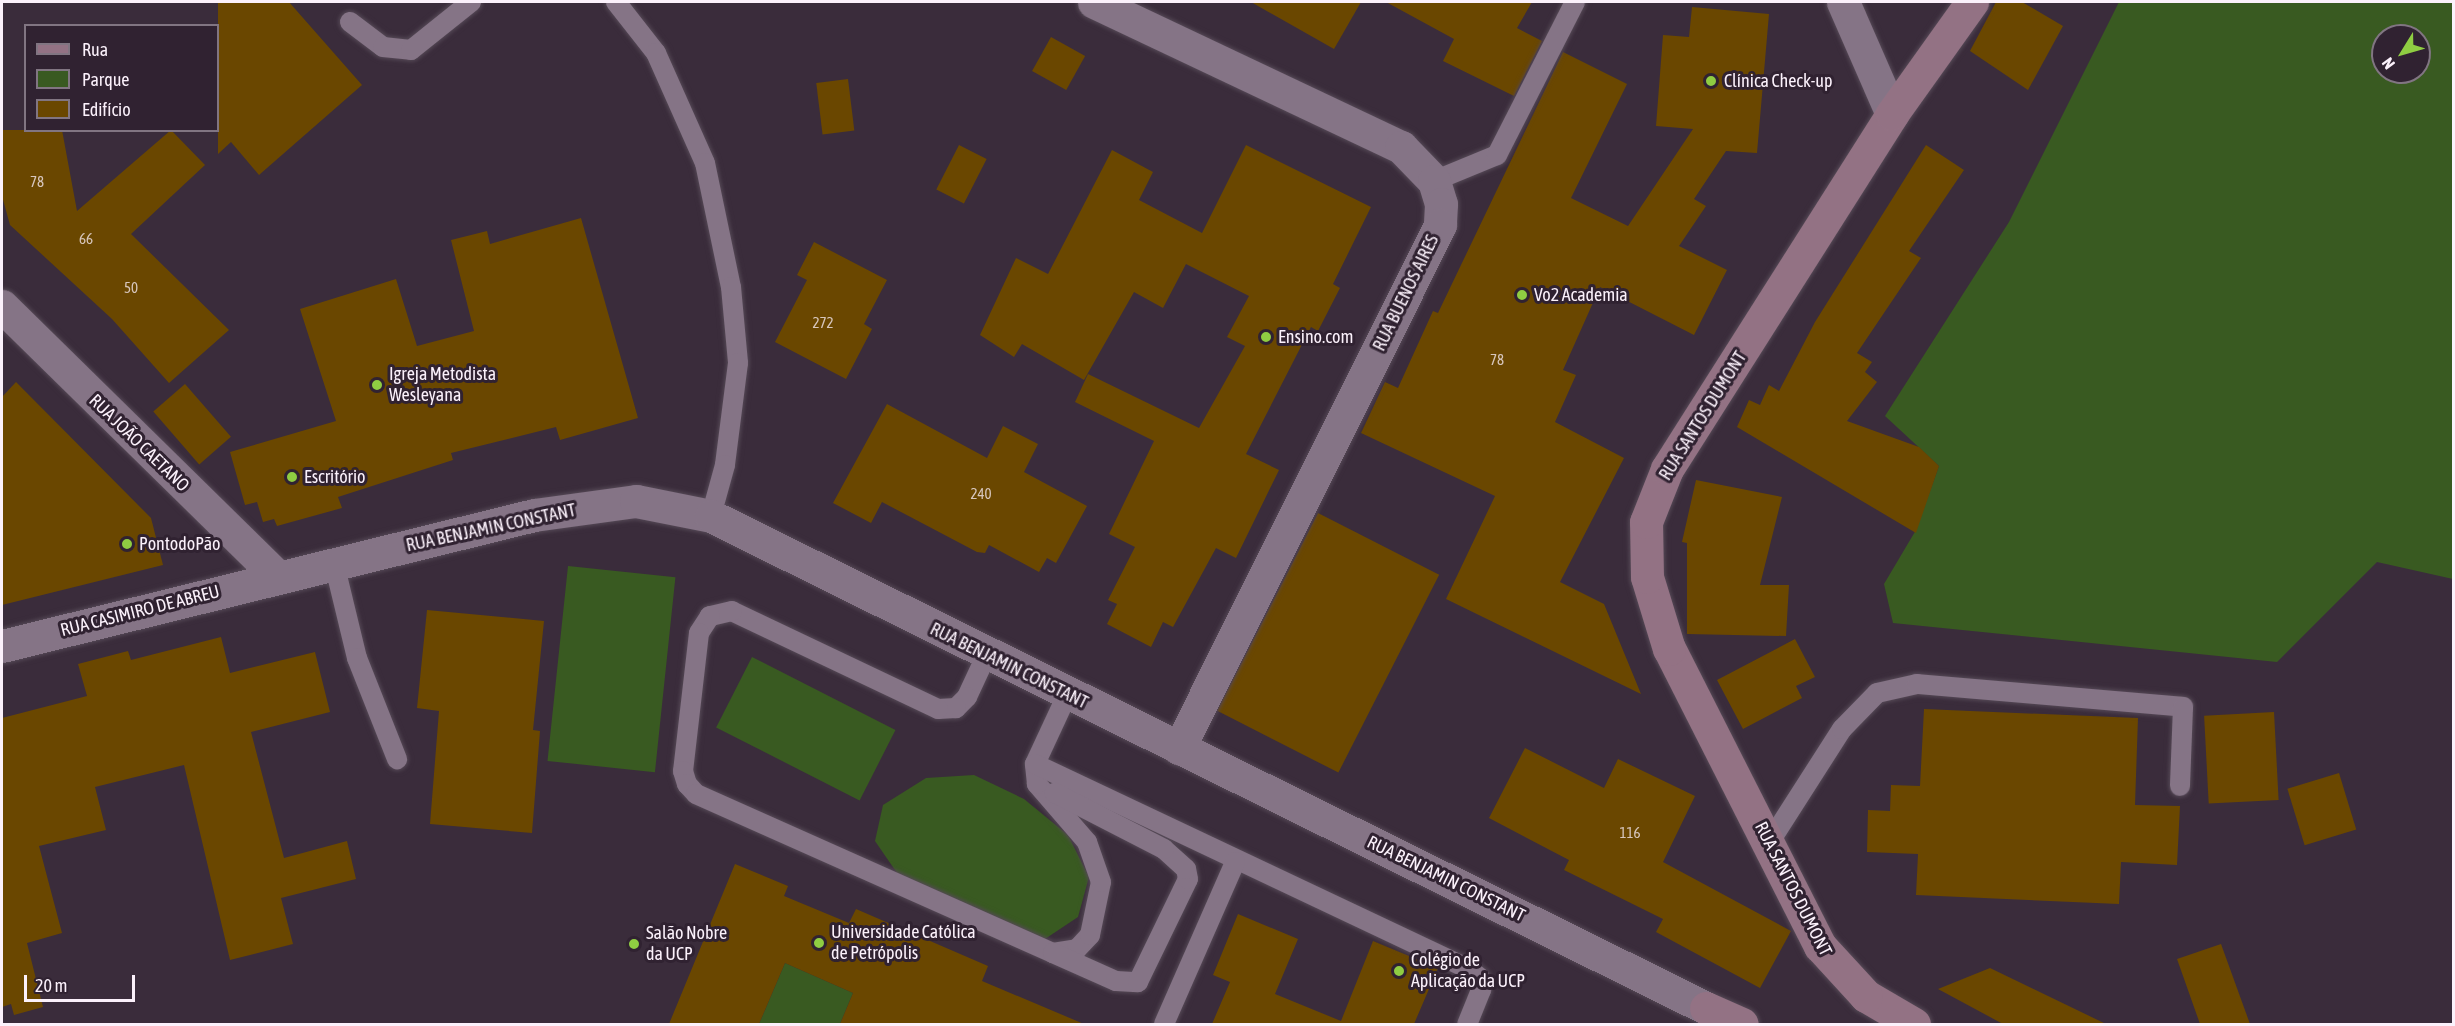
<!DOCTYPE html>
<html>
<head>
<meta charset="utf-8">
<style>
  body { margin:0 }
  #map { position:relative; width:2455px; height:1026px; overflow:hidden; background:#3a2c3b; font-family:"Asap Condensed",sans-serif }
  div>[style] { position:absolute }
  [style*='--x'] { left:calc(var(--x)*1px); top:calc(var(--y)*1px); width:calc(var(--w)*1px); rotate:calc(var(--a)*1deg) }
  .green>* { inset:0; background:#395a21; transform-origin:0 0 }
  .building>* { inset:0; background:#6a4700; transform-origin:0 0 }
  .roads { filter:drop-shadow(0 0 2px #554956) drop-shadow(0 0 2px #554956) }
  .lane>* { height:20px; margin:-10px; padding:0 10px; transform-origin:10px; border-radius:10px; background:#857486 }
  .street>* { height:33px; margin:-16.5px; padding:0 16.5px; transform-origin:16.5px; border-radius:16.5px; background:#857486 }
  .secondary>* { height:33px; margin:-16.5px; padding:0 16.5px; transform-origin:16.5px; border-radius:16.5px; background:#937284 }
  .dots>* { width:16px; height:16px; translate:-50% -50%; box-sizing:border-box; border:3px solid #302231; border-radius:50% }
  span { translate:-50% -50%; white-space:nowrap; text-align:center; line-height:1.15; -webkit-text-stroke:6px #302231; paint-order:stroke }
  .number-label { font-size:15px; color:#d7c6bc }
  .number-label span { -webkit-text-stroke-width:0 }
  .poi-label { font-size:18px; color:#fbf1fb }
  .left { translate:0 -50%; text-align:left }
  .street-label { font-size:18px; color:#fbf1fb }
  .frame { position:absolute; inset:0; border:3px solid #fbf1fb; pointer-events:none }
  .legend { position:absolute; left:24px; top:24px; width:195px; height:108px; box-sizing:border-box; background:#302231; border:2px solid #817582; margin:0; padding:8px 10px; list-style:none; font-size:18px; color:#fbf1fb }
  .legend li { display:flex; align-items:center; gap:12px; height:30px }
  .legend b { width:30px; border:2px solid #817582 }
  .north { position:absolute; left:2371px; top:24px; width:60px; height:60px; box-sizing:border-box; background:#302231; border:2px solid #817582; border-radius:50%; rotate:233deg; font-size:16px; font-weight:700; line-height:24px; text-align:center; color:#fbf1fb }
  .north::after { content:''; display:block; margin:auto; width:21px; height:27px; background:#8fcd42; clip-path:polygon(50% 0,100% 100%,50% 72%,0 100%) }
  .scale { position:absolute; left:24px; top:975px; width:111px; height:27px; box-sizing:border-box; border:3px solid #fbf1fb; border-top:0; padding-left:8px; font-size:18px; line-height:21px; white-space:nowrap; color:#fbf1fb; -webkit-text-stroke:4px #302231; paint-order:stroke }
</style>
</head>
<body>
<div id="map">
  <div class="green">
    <div style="clip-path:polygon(evenodd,2119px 2px,2453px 2px,2453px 579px,2377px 562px,2277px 662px,1893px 623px,1884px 584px,1916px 530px,1939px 466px,1885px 416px,2009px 222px,2119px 2px,2383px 36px,2419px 36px,2419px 72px,2383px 72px,2383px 36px)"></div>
    <div style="left:568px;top:566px;width:108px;height:196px;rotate:6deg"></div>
    <div style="left:752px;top:657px;width:161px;height:79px;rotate:27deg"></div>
    <div style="clip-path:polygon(974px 775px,1024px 799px,1068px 835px,1089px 877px,1078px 917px,1045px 939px,897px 873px,875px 841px,883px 805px,926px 778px)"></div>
    <div style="clip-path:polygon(785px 963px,853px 993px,840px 1024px,759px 1024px)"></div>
  </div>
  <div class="building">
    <div style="clip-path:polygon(218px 2px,289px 2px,362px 85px,259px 175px,231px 142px,218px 154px)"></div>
    <div style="clip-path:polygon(1251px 2px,1361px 2px,1334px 49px)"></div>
    <div style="clip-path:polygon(1386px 2px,1532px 2px,1517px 28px,1542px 41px,1514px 96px,1443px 61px,1454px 39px)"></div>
    <div style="clip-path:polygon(1996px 2px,2022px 2px,2063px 26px,2028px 90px,1970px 51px)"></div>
    <div style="clip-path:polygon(1692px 7px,1769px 14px,1757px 153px,1726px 151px,1694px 199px,1706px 206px,1679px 246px,1727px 270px,1694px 335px,1600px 287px,1563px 370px,1576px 375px,1555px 422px,1624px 458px,1560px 582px,1604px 604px,1641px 694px,1446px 599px,1495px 496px,1361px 433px,1385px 382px,1398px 388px,1433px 311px,1438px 313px,1563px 52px,1627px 84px,1571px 198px,1628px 226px,1693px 129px,1656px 126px,1663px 35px,1689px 37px)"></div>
    <div style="left:1051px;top:37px;width:39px;height:39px;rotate:29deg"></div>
    <div style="left:848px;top:79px;width:52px;height:32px;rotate:83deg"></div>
    <div style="clip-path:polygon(2px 130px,62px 130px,77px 211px,171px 130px,205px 165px,131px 234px,229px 330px,169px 383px,112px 319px,10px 225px,2px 196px)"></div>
    <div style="left:959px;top:145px;width:31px;height:50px;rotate:27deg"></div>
    <div style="clip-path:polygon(1246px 145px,1371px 207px,1333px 284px,1340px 288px,1318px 331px,1311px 327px,1246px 454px,1279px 470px,1236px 558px,1216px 548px,1173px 627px,1163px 622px,1151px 647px,1107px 624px,1117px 604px,1108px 600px,1135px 547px,1109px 534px,1154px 441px,1075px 402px,1088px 374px,1199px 428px,1245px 346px,1227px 337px,1249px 296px,1186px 264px,1163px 308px,1134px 292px,1084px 380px,1022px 344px,1014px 357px,980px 335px,1016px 258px,1048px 274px,1112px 150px,1153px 172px,1139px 200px,1202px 233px)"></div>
    <div style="clip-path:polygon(1926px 145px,1964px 170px,1909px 251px,1921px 258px,1857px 353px,1872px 362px,1865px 372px,1877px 382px,1847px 421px,1919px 447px,1939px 466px,1916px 533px,1737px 427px,1749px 400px,1760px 405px,1769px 385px,1779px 391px,1815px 322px)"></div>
    <div style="clip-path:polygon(581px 218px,638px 418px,560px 440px,556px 427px,451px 453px,453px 460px,338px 497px,342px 508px,277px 526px,274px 519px,263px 522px,257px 502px,245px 505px,230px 452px,336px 421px,300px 309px,396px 279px,417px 346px,474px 331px,451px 240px,487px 231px,490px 244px)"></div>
    <div style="clip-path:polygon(814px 242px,887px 280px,864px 324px,872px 329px,846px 379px,775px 342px,807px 280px,797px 275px)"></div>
    <div style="clip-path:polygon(16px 382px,151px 518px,163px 565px,2px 605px,2px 397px)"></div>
    <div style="left:185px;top:384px;width:70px;height:42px;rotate:49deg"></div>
    <div style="clip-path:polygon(887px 404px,987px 458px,1003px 426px,1038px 444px,1024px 472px,1087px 506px,1056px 563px,1047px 558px,1039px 572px,989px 545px,985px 553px,977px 552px,882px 502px,871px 523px,833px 503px)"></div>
    <div style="clip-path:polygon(1696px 480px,1782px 497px,1760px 585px,1789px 585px,1786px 636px,1687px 634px,1687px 543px,1682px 542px)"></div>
    <div style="left:1318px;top:513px;width:136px;height:222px;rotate:27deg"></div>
    <div style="clip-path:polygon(427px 610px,544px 621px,533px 730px,540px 731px,532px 833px,430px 824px,439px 711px,417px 708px)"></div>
    <div style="clip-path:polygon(221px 637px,230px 673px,315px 652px,330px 712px,251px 732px,284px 858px,347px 841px,356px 879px,281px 898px,293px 944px,230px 960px,184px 765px,95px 787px,106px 830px,39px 846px,62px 933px,27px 943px,43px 1007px,14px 1015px,11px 1004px,2px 1007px,2px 718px,87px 696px,78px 664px,128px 651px,131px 660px)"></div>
    <div style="clip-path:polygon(1795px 639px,1815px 677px,1796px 686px,1802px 698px,1743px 729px,1717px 680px)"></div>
    <div style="clip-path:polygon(1924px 709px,2138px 718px,2135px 805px,2180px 806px,2177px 865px,2121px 862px,2119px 904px,1916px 895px,1918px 854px,1867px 852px,1868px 810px,1890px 811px,1891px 785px,1920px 786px)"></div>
    <div style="left:2274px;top:712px;width:88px;height:70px;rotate:87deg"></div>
    <div style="clip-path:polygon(1525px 748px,1604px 788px,1618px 759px,1695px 796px,1663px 862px,1791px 931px,1760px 988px,1656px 932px,1663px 919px,1564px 870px,1569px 860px,1489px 818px)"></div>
    <div style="left:2339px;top:773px;width:59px;height:54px;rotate:73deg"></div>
    <div style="clip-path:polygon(735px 864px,788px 886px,784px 896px,849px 923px,856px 909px,988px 966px,982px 981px,1084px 1024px,840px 1024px,853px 993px,785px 963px,759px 1024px,669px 1024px)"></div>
    <div style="clip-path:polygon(1238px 914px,1298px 939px,1275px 994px,1341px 1021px,1373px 941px,1438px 968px,1414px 1024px,1212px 1024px,1230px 982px,1213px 975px)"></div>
    <div style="clip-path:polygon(2221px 944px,2250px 1024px,2200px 1024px,2177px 959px)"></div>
    <div style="clip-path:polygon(1990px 968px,2106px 1024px,2003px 1024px,1938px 989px)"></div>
  </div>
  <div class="roads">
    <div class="lane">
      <div style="--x:616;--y:2;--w:65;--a:51.9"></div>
      <div style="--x:656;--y:53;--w:120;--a:66"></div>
      <div style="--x:705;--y:163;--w:127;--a:78.2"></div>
      <div style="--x:731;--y:287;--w:76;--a:84.7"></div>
      <div style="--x:738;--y:363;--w:103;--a:97.3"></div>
      <div style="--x:725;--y:465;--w:53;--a:105.4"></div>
      <div style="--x:350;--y:22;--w:41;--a:37.1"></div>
      <div style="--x:383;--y:47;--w:28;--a:6"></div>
      <div style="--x:411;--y:50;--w:77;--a:-38.7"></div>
      <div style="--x:1434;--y:181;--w:68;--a:-22.4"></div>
      <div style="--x:1497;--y:155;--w:172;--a:-63"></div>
      <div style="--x:334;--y:563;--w:98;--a:76.4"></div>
      <div style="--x:357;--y:658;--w:109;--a:68.4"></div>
      <div style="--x:986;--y:656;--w:45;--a:114.9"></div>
      <div style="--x:967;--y:697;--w:16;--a:135"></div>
      <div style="--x:956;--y:708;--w:18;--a:177"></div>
      <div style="--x:938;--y:709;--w:228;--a:-154.6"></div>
      <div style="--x:732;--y:611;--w:23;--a:167"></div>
      <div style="--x:710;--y:616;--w:20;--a:123"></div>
      <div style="--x:699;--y:633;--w:139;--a:96.6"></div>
      <div style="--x:683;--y:771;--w:14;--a:73"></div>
      <div style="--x:687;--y:784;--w:13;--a:48"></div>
      <div style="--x:696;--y:794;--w:391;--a:24"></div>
      <div style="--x:1053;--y:953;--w:24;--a:-9"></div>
      <div style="--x:1077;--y:949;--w:19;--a:-47"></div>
      <div style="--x:1090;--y:935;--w:54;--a:-78.3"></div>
      <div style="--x:1101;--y:882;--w:42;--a:-109.3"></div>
      <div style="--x:1087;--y:842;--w:77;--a:-130.8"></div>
      <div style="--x:1037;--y:784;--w:20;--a:-96"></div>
      <div style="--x:1035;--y:764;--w:76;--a:-65.1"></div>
      <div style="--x:1035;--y:764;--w:480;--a:25.3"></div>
      <div style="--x:1469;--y:969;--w:14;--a:39"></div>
      <div style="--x:1480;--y:978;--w:12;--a:85"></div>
      <div style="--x:1481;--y:990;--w:37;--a:112"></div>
      <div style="--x:1769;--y:843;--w:135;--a:-57.4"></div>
      <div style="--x:1842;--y:729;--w:50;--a:-45.8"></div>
      <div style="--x:1877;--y:693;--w:41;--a:-12.7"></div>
      <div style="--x:1917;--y:684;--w:267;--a:4.9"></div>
      <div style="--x:2183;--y:707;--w:79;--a:92.2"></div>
      <div style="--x:1053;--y:953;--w:69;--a:24"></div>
      <div style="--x:1116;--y:981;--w:22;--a:3"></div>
      <div style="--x:1138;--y:982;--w:114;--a:-64.1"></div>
      <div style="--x:1188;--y:879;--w:10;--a:-101"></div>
      <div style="--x:1186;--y:869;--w:30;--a:-138"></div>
      <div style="--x:1164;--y:849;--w:123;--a:-152.8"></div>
      <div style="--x:1164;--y:1024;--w:177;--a:-66.3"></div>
    </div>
    <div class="street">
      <div style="--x:1094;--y:2;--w:340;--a:25.3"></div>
      <div style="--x:1401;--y:147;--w:47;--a:45.9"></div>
      <div style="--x:1434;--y:181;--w:24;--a:73"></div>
      <div style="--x:1441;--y:204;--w:21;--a:93"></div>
      <div style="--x:1440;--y:225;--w:585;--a:116.52"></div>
      <div style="--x:1843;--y:2;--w:122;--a:66.4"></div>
      <div style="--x:2;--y:306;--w:387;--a:44.5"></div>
      <div style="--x:2;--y:646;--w:548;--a:-13.83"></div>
      <div style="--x:534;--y:515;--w:103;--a:-7.8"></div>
      <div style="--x:636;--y:501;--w:76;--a:11.3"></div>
      <div style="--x:711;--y:516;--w:1110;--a:26.31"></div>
    </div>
    <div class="secondary">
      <div style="--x:1706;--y:1008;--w:39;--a:24"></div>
      <div style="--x:1914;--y:1024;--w:56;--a:-149.7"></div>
      <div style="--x:1866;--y:996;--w:68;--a:-132.6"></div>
      <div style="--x:1820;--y:946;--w:333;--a:-116.9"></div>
      <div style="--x:1669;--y:649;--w:75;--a:-107"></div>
      <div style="--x:1647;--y:577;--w:55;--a:-91"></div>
      <div style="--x:1646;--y:522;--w:57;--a:-68.4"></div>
      <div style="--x:1667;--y:469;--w:420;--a:-57.6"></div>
      <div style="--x:1892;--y:114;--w:138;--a:-54.5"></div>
    </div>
  </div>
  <div class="dots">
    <div style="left:1711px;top:81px;background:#8fcd42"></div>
    <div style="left:1522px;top:295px;background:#8fcd42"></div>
    <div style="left:1266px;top:337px;background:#8fcd42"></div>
    <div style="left:377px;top:385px;background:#8fcd42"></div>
    <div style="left:292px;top:477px;background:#8fcd42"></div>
    <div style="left:127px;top:544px;background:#8fcd42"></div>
    <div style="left:819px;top:943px;background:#8fcd42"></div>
    <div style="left:634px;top:944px;background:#8fcd42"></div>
    <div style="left:1399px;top:971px;background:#8fcd42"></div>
  </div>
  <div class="number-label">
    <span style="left:37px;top:182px">78</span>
    <span style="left:86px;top:239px">66</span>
    <span style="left:131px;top:288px">50</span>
    <span style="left:823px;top:323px">272</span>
    <span style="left:1497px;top:360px">78</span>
    <span style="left:981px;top:494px">240</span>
    <span style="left:1630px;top:833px">116</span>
  </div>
  <div class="poi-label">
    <span class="left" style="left:1724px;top:81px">Clínica Check-up</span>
    <span class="left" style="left:1534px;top:295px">Vo2 Academia</span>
    <span class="left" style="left:1278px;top:337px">Ensino.com</span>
    <span class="left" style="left:389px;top:385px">Igreja Metodista<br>Wesleyana</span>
    <span class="left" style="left:304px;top:477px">Escritório</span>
    <span class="left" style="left:139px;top:544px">PontodoPão</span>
    <span class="left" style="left:831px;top:943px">Universidade Católica<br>de Petrópolis</span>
    <span class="left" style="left:646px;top:944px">Salão Nobre<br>da UCP</span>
    <span class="left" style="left:1411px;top:971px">Colégio de<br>Aplicação da UCP</span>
  </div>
  <div class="street-label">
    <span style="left:1406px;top:293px;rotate:-64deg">RUA BUENOS AIRES</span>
    <span style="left:1703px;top:416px;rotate:-58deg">RUA SANTOS DUMONT</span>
    <span style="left:139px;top:443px;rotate:44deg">RUA JOÃO CAETANO</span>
    <span style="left:491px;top:528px;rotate:-12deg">RUA BENJAMIN CONSTANT</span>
    <span style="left:140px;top:611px;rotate:-14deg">RUA CASIMIRO DE ABREU</span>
    <span style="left:1009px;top:666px;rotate:26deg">RUA BENJAMIN CONSTANT</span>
    <span style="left:1446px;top:879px;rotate:26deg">RUA BENJAMIN CONSTANT</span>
    <span style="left:1793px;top:889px;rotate:63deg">RUA SANTOS DUMONT</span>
  </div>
  <div class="frame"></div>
  <ul class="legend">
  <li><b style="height:8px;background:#937284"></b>Rua</li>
  <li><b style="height:16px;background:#395a21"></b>Parque</li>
  <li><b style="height:16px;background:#6a4700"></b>Edifício</li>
  </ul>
  <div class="north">N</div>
  <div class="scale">20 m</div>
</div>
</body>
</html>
